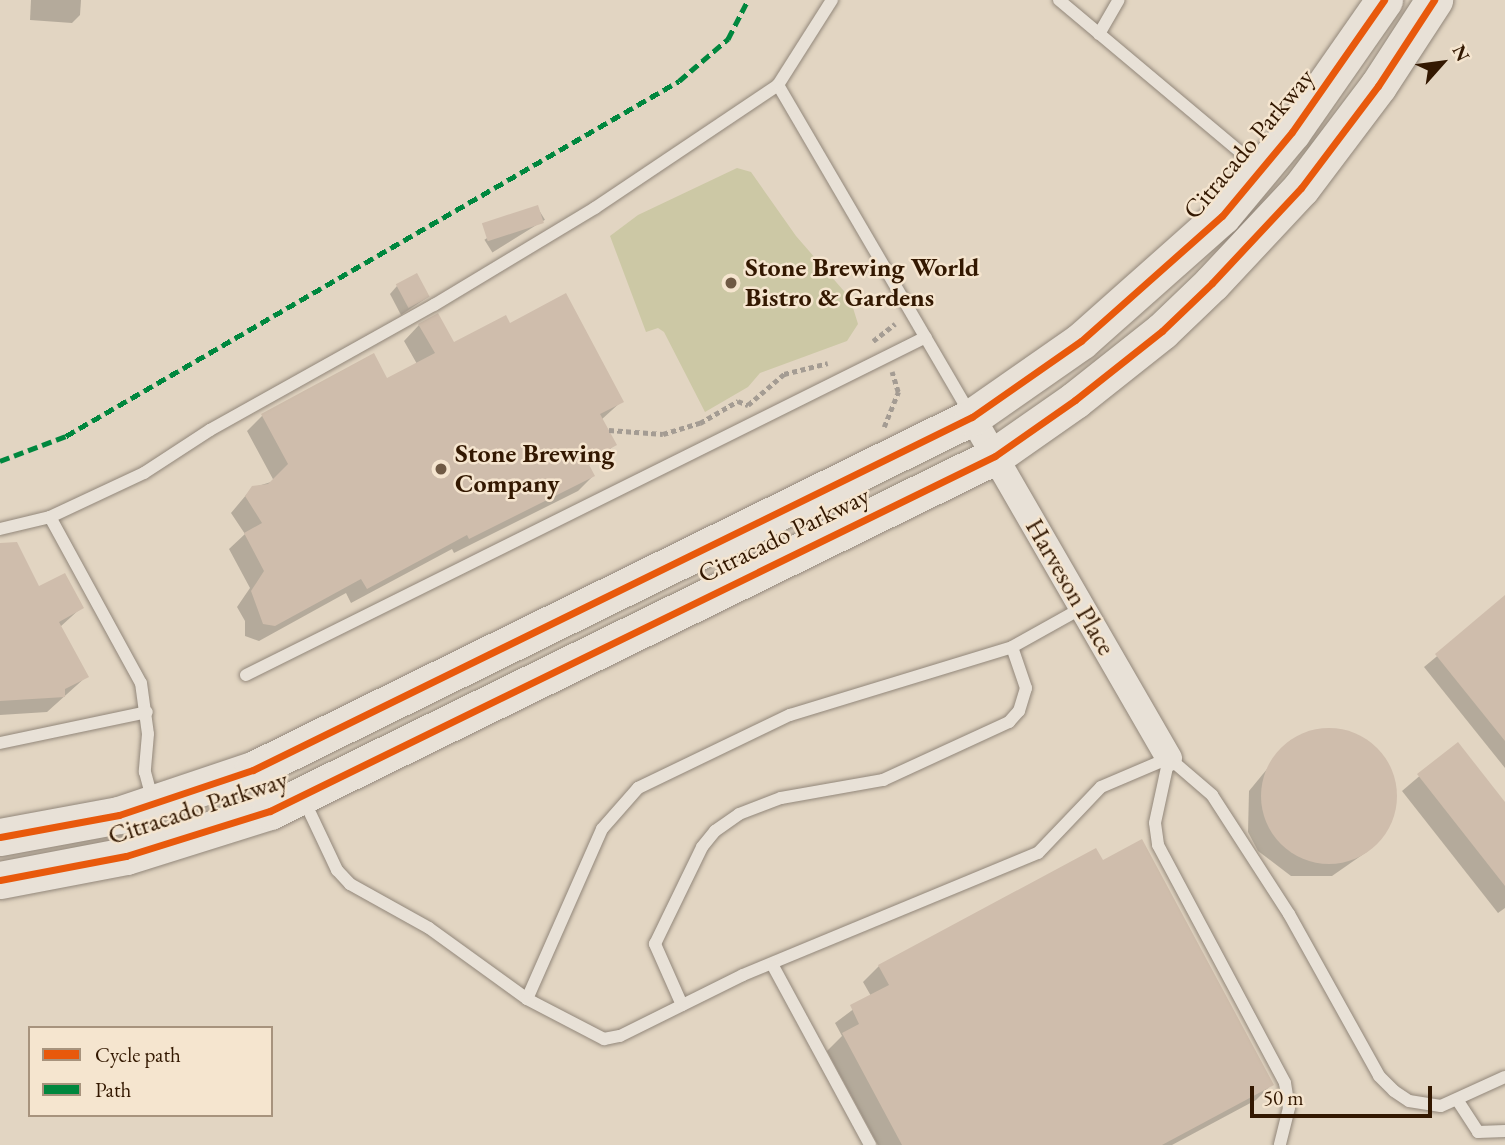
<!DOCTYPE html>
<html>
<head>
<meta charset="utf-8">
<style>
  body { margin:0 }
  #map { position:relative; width:1505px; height:1145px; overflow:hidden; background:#e2d5c2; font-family:"EB Garamond",serif }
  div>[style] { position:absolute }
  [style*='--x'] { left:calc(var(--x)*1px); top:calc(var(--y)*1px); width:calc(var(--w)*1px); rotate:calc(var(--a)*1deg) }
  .green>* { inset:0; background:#ccc8a5 }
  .shadow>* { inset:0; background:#0003; transform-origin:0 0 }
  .building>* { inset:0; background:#cfbdac; transform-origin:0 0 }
  .round { border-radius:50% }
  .path>* { height:4.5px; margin-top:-2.25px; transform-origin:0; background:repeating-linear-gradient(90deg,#a49c93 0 5px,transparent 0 8.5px) }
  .roads { filter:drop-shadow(0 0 2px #92877a) drop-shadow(0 0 2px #92877a) }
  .service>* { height:12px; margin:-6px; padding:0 6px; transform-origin:6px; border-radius:6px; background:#e8e1d7 }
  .minor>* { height:26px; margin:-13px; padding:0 13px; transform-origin:13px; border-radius:13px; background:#e8e1d7 }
  .secondary>* { height:37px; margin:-18.5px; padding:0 18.5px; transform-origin:18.5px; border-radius:18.5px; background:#e8e1d7 }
  .quiet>* { height:5px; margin-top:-2.5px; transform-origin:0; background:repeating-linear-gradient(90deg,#00873e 0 10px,transparent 0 15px) }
  .cycleway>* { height:7px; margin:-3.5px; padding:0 3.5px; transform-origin:3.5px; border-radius:3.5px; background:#e8590c }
  .dots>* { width:19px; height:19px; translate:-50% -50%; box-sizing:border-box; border:4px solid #f5e5cf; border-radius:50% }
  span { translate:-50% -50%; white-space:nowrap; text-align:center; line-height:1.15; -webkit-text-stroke:5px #f5e5cf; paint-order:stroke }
  .street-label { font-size:26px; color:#331801 }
  .poi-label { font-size:26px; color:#331801; font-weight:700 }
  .left { translate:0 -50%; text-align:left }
  .legend { position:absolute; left:28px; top:1026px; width:245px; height:91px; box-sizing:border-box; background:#f5e5cf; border:2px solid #a7937d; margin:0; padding:9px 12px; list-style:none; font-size:21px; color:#331801 }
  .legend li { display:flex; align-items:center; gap:14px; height:35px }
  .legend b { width:35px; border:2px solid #a7937d }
  .north { position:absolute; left:1407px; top:28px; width:70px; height:70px; -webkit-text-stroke:5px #f5e5cf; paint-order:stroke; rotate:62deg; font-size:19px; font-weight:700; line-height:28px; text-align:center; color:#331801 }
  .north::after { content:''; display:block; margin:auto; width:24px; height:32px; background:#331801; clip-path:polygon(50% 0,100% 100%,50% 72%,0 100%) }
  .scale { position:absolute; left:1250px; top:1086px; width:182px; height:32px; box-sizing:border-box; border:4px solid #331801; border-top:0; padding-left:9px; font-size:21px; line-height:24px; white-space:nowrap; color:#331801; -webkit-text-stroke:5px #f5e5cf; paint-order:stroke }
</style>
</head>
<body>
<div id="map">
  <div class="green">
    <div style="clip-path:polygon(737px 168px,751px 172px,796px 236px,850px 298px,858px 324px,847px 341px,760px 373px,748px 387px,705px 412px,664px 332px,658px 328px,646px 332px,610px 236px,638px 215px)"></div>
  </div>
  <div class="shadow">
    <div style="clip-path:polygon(31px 0,81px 0,80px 15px,72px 23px,30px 20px)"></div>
    <div style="left:537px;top:207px;width:15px;height:62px;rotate:58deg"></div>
    <div style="clip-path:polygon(397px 286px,428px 297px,401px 315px,390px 294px)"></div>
    <div style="clip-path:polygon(419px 325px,453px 345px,510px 325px,622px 401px,601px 420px,615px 445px,588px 466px,593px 476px,578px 491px,454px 553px,452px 549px,351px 603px,346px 593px,259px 641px,245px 636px,245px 621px,237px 607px,250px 588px,229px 549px,245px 534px,231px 513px,252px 488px,274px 481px,247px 431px,262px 416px,387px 380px,417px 364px,404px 341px)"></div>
    <div style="clip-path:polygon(0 545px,39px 588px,82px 607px,60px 627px,87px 676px,47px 712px,0 715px)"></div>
    <div style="clip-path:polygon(1505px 600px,1505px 768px,1424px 667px)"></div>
    <div style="clip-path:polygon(1346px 731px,1363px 739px,1388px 766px,1394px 784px,1390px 821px,1365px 853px,1332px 876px,1291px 876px,1258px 851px,1248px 832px,1249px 791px,1290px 741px,1309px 732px)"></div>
    <div style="clip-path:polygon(1457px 744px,1505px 805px,1505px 908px,1498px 913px,1402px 791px)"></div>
    <div style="clip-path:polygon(1102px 862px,1272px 1084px,1256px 1100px,1172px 1145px,878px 1145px,827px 1051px,842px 1036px,835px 1023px,871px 996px,863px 982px,879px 966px)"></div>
  </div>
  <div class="building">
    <div style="left:538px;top:205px;width:19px;height:59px;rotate:72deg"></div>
    <div style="left:417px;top:273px;width:27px;height:24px;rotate:62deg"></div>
    <div style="clip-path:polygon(566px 293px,624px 402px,600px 414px,617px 445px,587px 461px,595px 476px,469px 539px,467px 535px,367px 589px,361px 579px,275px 626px,263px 624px,251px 591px,264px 571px,244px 533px,262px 523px,245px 496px,252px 486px,268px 484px,288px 464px,261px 414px,374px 353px,387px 378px,435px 353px,418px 324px,438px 313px,454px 342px,506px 315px,510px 323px)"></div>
    <div style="clip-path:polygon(17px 542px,39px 586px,65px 573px,84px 608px,59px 622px,89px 677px,65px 689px,65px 697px,0 701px,0 543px)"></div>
    <div style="clip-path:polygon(1505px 595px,1505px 741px,1435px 654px)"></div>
    <div class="round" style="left:1261px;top:728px;width:136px;height:136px"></div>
    <div style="clip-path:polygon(1458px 742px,1505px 802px,1505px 886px,1417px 774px)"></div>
    <div style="clip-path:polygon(1142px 839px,1274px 1085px,1162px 1145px,902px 1145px,842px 1033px,859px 1024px,850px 1005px,889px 985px,878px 965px,1096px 848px,1103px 860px)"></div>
  </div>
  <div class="path">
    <div style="--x:873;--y:341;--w:28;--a:-38"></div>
    <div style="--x:884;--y:427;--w:38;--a:-68"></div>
    <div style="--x:898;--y:392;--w:21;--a:-107"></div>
    <div style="--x:609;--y:430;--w:54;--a:4.2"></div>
    <div style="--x:663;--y:434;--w:39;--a:-17"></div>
    <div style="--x:700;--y:423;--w:44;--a:-30.1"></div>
    <div style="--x:738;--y:401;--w:11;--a:22"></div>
    <div style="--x:748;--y:405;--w:48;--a:-40.7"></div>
    <div style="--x:784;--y:374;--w:45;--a:-14"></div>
  </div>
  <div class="roads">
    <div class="service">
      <div style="--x:1059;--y:0;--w:261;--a:40"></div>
      <div style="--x:1099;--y:34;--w:39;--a:-60"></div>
      <div style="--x:778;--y:85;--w:382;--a:59.7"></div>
      <div style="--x:50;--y:517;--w:104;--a:-25.1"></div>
      <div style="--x:144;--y:473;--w:79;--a:-33.1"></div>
      <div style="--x:210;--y:430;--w:257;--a:-29.2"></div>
      <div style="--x:434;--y:305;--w:188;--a:-31.1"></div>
      <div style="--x:595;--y:208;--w:220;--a:-33.9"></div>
      <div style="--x:778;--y:85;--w:101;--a:-57.6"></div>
      <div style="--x:0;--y:529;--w:51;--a:-13.5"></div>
      <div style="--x:50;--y:517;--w:189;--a:61.3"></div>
      <div style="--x:141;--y:683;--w:51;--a:82.2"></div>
      <div style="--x:148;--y:734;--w:38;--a:95"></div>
      <div style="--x:145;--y:772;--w:30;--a:75"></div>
      <div style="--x:246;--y:675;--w:759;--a:-26.43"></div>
      <div style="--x:0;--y:743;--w:150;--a:-11.9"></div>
      <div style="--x:1169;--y:758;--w:57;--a:40.7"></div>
      <div style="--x:1212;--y:795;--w:142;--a:57.1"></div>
      <div style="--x:1289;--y:914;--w:185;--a:60.9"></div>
      <div style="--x:1379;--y:1076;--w:21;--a:45"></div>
      <div style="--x:1394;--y:1091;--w:18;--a:34"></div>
      <div style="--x:1409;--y:1101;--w:32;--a:9"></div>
      <div style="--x:1441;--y:1106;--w:70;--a:-24.4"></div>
      <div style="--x:1169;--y:758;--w:66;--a:102.2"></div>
      <div style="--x:1155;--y:823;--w:22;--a:82"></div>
      <div style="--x:1158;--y:845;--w:270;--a:61.9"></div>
      <div style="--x:1285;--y:1083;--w:25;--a:81"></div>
      <div style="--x:1289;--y:1108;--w:38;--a:104"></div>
      <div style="--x:303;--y:798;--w:80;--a:64.7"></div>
      <div style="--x:337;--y:870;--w:19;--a:47"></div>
      <div style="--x:350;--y:884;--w:90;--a:29.1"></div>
      <div style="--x:429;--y:928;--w:121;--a:35.9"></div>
      <div style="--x:527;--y:999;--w:87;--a:27.5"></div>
      <div style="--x:604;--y:1039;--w:16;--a:-11"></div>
      <div style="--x:620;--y:1036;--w:137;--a:-26.4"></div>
      <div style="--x:743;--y:975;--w:319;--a:-22.5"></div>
      <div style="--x:1038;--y:853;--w:91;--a:-46.3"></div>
      <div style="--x:1101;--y:787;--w:74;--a:-23.1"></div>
      <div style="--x:773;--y:966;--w:204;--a:61.5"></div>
      <div style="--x:527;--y:999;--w:186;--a:-66.2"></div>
      <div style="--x:602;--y:829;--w:55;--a:-48.7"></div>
      <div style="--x:638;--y:788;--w:169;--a:-25.7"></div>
      <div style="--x:790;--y:715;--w:232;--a:-17"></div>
      <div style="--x:1012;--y:647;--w:80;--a:-29.1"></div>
      <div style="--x:682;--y:1005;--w:67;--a:-113.9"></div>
      <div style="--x:655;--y:944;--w:108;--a:-64.1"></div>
      <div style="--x:702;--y:847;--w:21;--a:-51"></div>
      <div style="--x:715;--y:831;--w:29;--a:-35"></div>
      <div style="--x:739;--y:814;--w:45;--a:-20.9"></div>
      <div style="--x:781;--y:798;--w:104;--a:-10"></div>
      <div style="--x:883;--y:780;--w:139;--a:-24.7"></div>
      <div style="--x:1009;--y:722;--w:15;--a:-48"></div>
      <div style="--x:1019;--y:711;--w:24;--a:-73"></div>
      <div style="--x:1026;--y:688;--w:43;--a:-108.9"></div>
      <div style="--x:1458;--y:1101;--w:37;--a:57"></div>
      <div style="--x:1478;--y:1132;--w:27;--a:-2"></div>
    </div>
    <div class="minor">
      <div style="--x:972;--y:417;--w:394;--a:60"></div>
    </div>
    <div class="secondary">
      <div style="--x:0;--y:837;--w:121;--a:-10.5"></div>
      <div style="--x:119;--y:815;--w:141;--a:-18.6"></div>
      <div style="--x:253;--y:770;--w:801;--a:-26.15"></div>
      <div style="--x:972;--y:417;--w:133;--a:-34.9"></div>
      <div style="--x:1081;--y:341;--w:188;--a:-41.6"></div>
      <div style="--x:1222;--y:216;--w:109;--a:-50.2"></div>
      <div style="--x:1292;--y:132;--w:161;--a:-55.1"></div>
      <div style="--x:0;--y:880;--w:128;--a:-10.8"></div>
      <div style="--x:126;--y:856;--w:151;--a:-17.4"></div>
      <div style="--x:270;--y:811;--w:807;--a:-26.09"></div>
      <div style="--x:995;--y:456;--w:98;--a:-35"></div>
      <div style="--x:1075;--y:400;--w:111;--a:-38.4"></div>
      <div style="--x:1162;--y:331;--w:69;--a:-43.8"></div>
      <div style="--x:1212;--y:283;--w:130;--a:-46.9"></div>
      <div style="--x:1301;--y:188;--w:128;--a:-53"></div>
      <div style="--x:1378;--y:86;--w:103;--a:-56.9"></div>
    </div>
  </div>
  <div class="quiet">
    <div style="--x:0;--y:461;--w:71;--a:-20.7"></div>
    <div style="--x:66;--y:436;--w:708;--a:-30.08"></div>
    <div style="--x:679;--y:81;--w:65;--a:-40.6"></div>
    <div style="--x:728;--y:39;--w:44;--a:-62.9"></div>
  </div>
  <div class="cycleway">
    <div style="--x:0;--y:837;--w:121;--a:-10.5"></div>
    <div style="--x:119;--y:815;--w:141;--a:-18.6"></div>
    <div style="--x:253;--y:770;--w:801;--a:-26.15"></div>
    <div style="--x:972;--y:417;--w:133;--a:-34.9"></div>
    <div style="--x:1081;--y:341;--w:188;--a:-41.6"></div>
    <div style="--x:1222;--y:216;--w:109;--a:-50.2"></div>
    <div style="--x:1292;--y:132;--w:161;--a:-55.1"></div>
    <div style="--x:0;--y:880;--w:128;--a:-10.8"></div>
    <div style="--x:126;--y:856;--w:151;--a:-17.4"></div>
    <div style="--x:270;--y:811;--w:807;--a:-26.09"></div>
    <div style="--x:995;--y:456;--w:98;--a:-35"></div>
    <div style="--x:1075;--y:400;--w:111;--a:-38.4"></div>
    <div style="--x:1162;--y:331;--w:69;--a:-43.8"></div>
    <div style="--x:1212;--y:283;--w:130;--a:-46.9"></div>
    <div style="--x:1301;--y:188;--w:128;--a:-53"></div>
    <div style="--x:1378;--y:86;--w:103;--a:-56.9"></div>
  </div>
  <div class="dots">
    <div style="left:731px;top:283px;background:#705a45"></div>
    <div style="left:441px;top:469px;background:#705a45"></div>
  </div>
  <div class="street-label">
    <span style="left:1249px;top:144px;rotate:-50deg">Citracado Parkway</span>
    <span style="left:784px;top:535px;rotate:-26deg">Citracado Parkway</span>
    <span style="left:1070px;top:587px;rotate:60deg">Harveson Place</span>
    <span style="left:198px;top:808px;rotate:-18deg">Citracado Parkway</span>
  </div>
  <div class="poi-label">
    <span class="left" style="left:745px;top:283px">Stone Brewing World<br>Bistro &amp; Gardens</span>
    <span class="left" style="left:455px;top:469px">Stone Brewing<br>Company</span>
  </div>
  <ul class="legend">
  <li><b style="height:9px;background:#e8590c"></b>Cycle path</li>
  <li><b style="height:9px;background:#00873e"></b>Path</li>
  </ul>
  <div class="north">N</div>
  <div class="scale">50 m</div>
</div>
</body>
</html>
